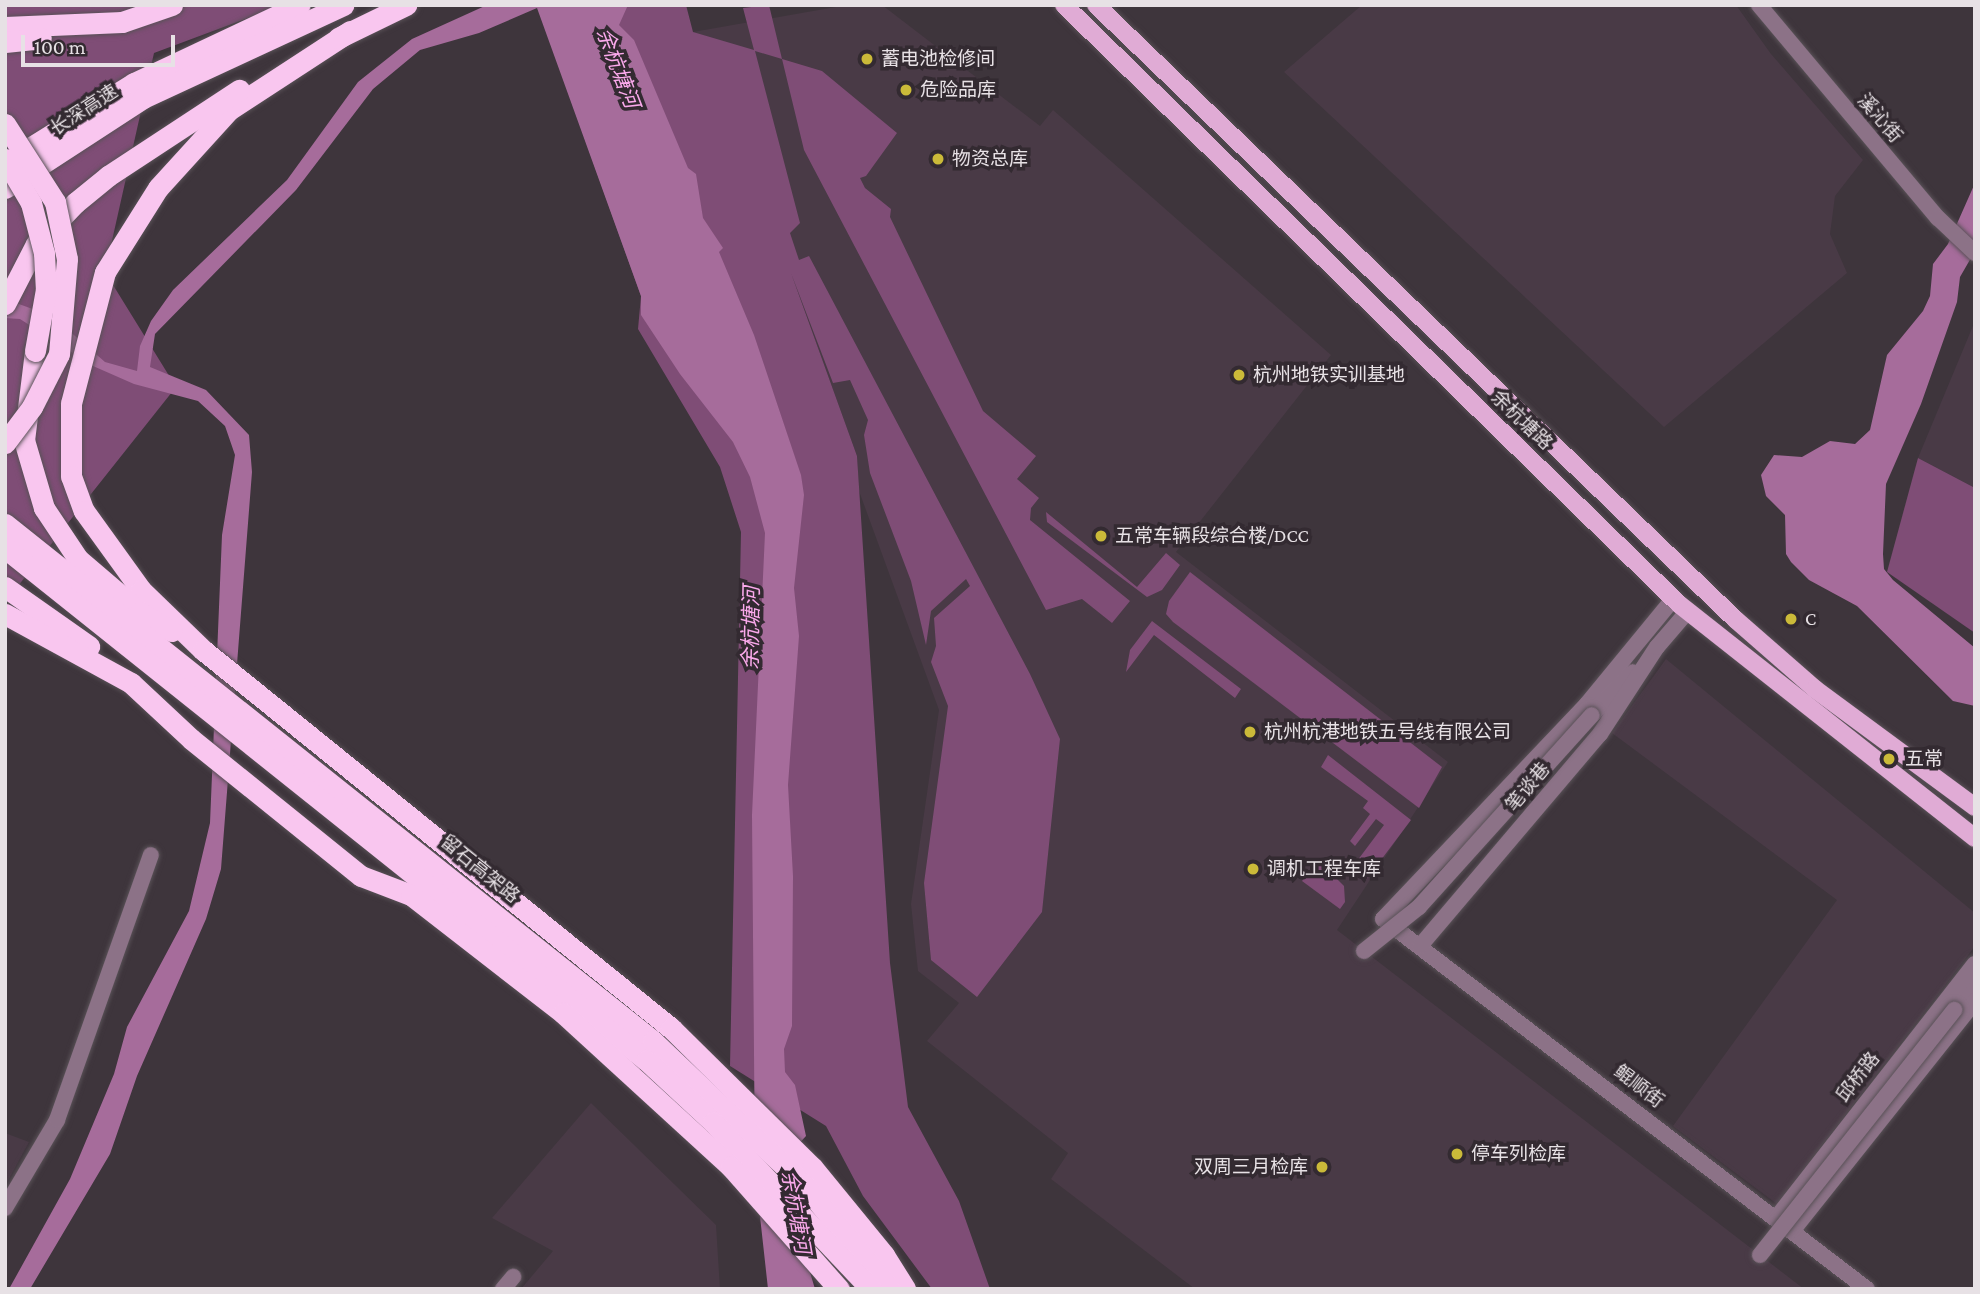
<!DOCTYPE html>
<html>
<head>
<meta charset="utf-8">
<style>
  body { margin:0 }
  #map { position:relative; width:1980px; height:1294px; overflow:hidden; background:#3e353c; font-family:"Crimson Pro","Noto Sans SC",serif }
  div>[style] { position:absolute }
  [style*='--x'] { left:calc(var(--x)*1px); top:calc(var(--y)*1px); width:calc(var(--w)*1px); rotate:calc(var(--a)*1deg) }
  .built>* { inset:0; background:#493a46 }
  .green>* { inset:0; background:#7f4d76 }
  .water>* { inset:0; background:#a66c9b }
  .roads { filter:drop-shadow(0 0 2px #595157) drop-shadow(0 0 2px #595157) }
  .minor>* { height:16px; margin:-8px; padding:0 8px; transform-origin:8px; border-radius:8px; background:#8c7287 }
  .major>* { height:18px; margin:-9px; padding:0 9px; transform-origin:9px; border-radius:9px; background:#e0abd5 }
  .highway>* { height:21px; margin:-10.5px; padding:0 10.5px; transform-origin:10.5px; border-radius:10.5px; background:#f9c6ef }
  .bridges { filter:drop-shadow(0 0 2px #595157) drop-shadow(0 0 2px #595157) }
  .minor-bridge>* { height:16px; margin:-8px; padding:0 8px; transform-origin:8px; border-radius:8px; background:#8c7287 }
  .highway-bridge>* { height:21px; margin:-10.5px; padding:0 10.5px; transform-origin:10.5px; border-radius:10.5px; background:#f9c6ef }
  .dots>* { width:19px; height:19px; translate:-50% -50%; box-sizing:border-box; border:4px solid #332a31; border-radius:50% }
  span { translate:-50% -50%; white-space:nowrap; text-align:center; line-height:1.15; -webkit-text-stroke:7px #332a31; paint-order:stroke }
  .poi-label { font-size:19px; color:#e7e1e5 }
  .left { translate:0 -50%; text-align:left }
  .right { translate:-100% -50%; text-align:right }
  .street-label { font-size:19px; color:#e7e1e5 }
  .water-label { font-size:21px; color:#faa9eb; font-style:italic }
  .frame { position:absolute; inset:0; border:7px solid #e7e1e5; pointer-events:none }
  .scale { position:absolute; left:21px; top:35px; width:154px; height:32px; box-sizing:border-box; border:4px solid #e7e1e5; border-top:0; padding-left:9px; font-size:21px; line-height:24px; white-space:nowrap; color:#e7e1e5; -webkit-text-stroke:5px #332a31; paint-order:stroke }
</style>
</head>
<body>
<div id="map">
  <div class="built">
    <div style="clip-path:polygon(847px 5px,882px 5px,1040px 126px,1053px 110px,1331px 355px,1176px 552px,1448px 762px,1337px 930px,1804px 1289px,1195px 1289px,1051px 1179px,1068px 1153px,927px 1041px,959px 1003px,918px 971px,911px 904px,939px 710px,859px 491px,857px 456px,759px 185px,693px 32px)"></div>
    <div style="clip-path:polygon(1362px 5px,1736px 5px,1771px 54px,1863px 160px,1835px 196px,1830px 234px,1847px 273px,1664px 427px,1284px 72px)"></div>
    <div style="clip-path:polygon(1975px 321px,1975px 488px,1918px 458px)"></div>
    <div style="clip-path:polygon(1666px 659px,1975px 913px,1975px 946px,1777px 1204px,1673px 1126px,1837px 900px,1612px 733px)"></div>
    <div style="clip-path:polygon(591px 1103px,716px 1225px,720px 1289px,521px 1289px,553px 1251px,492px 1218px)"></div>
    <div style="clip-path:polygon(5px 1133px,29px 1142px,5px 1186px)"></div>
  </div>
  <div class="green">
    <div style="clip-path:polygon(5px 5px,283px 5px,154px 53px,105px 272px,176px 387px,14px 591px,5px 593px)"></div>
    <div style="clip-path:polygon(537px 5px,686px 5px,693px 32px,754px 50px,743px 8px,769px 5px,782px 59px,822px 71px,897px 133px,866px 176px,860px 178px,865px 188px,891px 209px,890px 217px,983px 411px,1036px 456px,1017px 479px,1039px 498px,1031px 508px,1030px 520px,1130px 601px,1112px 623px,1082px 599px,1046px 610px,804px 150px,782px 59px,755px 51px,800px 223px,790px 233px,799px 260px,809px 256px,1030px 674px,1060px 739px,1042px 912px,977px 997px,931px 960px,924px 883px,948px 706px,931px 662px,936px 646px,934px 618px,970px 586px,966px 579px,931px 611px,926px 645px,911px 581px,870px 473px,864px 435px,868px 420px,850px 380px,833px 383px,791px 273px,857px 456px,890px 963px,908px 1107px,959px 1201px,990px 1289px,932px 1289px,863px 1196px,826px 1126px,730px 1066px,741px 532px,720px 467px,638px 329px,641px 296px)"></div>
    <div style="clip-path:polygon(1918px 458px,1975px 488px,1975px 633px,1887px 572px)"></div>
    <div style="clip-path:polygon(1046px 512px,1137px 587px,1166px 553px,1180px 565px,1162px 590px,1147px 597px,1047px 522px)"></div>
    <div style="clip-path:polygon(1190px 572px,1442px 767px,1419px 808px,1173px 622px,1166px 614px,1169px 601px)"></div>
    <div style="clip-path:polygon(1152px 621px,1241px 689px,1235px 698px,1154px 635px,1126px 672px,1130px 650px)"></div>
    <div style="clip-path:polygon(1328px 755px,1411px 820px,1366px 880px,1351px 869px,1384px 825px,1376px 819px,1355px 846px,1350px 841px,1370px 814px,1363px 808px,1368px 801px,1321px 767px)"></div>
    <div style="clip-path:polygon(1318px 860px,1344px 886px,1345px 902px,1340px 909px,1302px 881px)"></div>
  </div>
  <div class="water">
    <div style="clip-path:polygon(487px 5px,628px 5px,619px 25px,634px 40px,688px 168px,696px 174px,703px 218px,723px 248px,719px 252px,754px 335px,801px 475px,804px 495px,794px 588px,799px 636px,788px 785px,793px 876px,792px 1026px,784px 1049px,785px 1072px,795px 1085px,806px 1136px,793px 1150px,784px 1179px,786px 1204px,803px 1223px,807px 1262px,815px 1289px,768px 1289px,755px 1171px,752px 815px,765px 533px,750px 477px,733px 442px,680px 374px,641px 315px,641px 296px,537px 8px,479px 33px,420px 50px,373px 89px,296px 190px,155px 334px,150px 367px,206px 390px,249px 435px,252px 472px,221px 869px,206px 919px,137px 1076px,110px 1154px,30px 1289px,9px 1289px,70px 1179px,114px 1074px,127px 1027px,189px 911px,210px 823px,222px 535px,235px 455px,225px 426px,198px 401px,134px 384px,93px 366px,20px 319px,5px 318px,5px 299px,52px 316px,105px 362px,137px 371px,140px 346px,151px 321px,173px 290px,287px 180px,358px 82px,412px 39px)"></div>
    <div style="clip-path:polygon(1975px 183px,1975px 251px,1960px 277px,1957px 302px,1921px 404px,1886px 484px,1883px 554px,1884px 569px,1893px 580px,1975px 648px,1975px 706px,1953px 701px,1857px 606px,1809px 580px,1791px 562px,1786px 554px,1785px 515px,1766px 496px,1761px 475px,1774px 455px,1802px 457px,1830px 441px,1855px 444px,1870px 430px,1887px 355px,1923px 311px,1930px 296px,1933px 264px,1948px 244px)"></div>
  </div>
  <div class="roads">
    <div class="minor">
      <div style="--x:1759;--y:5;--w:278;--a:50"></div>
      <div style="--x:1938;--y:218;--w:51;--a:43.4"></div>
      <div style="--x:1674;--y:598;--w:137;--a:129.4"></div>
      <div style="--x:1587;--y:704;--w:296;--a:133.5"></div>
      <div style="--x:1383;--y:919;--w:609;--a:37.4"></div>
      <div style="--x:1599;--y:705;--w:12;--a:125"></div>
      <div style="--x:1592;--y:715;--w:59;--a:-46.4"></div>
      <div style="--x:1420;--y:946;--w:278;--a:-49.7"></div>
      <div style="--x:1600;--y:734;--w:104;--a:-56.8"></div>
      <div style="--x:1657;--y:647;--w:48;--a:-49.3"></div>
      <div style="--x:1955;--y:1008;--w:32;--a:-51"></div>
      <div style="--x:5;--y:1208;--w:102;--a:-59.4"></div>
      <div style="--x:57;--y:1120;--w:281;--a:-70.5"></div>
      <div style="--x:1777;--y:1217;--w:321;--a:-52"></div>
      <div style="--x:1793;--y:1230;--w:293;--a:-51.5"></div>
      <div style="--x:503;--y:1289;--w:16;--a:-50"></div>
    </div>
    <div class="major">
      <div style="--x:1064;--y:5;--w:860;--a:44.25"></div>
      <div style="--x:1680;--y:605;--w:376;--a:38.3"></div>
      <div style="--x:1096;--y:5;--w:888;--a:43.86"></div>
      <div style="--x:1736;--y:620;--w:105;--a:41.1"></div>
      <div style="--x:1815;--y:689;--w:199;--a:36.4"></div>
    </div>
    <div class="highway">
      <div style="--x:5;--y:27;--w:117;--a:-2.4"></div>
      <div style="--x:122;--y:22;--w:53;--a:-18.8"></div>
      <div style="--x:350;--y:31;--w:145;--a:146.9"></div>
      <div style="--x:229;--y:110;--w:105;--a:132.3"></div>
      <div style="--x:158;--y:188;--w:99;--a:122.2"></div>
      <div style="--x:105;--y:272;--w:135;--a:104.5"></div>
      <div style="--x:71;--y:403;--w:73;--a:90"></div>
      <div style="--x:71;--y:476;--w:37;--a:70"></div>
      <div style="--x:84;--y:511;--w:97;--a:54.2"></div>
      <div style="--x:141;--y:590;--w:86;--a:44.1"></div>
      <div style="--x:203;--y:650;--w:602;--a:38.93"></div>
      <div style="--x:671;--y:1028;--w:198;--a:44.6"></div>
      <div style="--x:812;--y:1167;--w:114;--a:50.7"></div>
      <div style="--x:884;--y:1255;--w:40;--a:58"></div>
      <div style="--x:338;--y:38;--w:76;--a:-25.9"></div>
      <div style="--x:5;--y:42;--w:36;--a:-6"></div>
      <div style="--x:9;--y:161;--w:147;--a:-32"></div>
      <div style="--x:134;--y:83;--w:183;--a:-25.2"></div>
      <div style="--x:5;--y:188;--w:165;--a:-33.1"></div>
      <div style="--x:143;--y:98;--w:221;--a:-24.9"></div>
      <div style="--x:5;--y:304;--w:68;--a:-62.7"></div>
      <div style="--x:36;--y:244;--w:57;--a:-46.4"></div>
      <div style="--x:75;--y:203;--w:43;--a:-39.3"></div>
      <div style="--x:108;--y:176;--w:157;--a:-33.3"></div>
      <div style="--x:35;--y:351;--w:90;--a:97"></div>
      <div style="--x:24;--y:440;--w:71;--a:73.6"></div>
      <div style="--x:44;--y:508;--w:61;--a:56.3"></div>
      <div style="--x:78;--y:559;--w:82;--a:40.5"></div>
      <div style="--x:140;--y:612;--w:37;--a:31"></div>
      <div style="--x:5;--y:524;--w:829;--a:38.58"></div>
      <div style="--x:653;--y:1041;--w:207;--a:43.6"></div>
      <div style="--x:803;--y:1184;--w:136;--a:50.4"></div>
      <div style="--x:5;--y:548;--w:820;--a:38.62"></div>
      <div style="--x:646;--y:1060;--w:91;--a:42.8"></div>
      <div style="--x:713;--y:1122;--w:230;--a:46.6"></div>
      <div style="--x:5;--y:587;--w:103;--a:35.1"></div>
      <div style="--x:5;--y:614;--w:144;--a:28.7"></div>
      <div style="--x:131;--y:683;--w:82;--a:43"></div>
      <div style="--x:191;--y:739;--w:218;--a:38.9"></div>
      <div style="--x:361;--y:876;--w:53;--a:20.8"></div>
      <div style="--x:411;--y:895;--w:192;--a:37.8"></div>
      <div style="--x:563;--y:1013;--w:228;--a:42.5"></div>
      <div style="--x:731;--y:1167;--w:163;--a:48.5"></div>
    </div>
  </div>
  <div class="bridges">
    <div class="minor-bridge">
      <div style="--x:1364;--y:951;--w:70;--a:-38.7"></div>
      <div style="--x:1419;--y:907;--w:258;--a:-48"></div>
      <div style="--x:1760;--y:1255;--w:313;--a:-51.6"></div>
    </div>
    <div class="highway-bridge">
      <div style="--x:5;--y:124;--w:93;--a:57.3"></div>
      <div style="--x:55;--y:202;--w:58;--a:78.1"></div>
      <div style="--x:67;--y:259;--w:95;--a:94.8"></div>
      <div style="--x:59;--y:354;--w:59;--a:117"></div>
      <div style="--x:32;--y:407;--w:45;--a:126.9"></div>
      <div style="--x:5;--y:159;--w:51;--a:59.4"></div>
      <div style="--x:31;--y:203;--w:52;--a:75.4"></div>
      <div style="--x:44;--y:253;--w:36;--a:87"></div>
      <div style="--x:46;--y:289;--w:63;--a:100.1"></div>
    </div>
  </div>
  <div class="dots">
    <div style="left:867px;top:59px;background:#cbba39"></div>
    <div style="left:906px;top:90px;background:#cbba39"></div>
    <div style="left:938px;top:159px;background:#cbba39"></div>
    <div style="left:1239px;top:375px;background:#cbba39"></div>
    <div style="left:1101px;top:536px;background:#cbba39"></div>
    <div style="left:1791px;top:619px;background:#cbba39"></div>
    <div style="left:1250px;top:732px;background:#cbba39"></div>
    <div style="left:1889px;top:759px;background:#cbba39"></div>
    <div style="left:1253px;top:869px;background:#cbba39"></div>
    <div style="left:1457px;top:1154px;background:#cbba39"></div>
    <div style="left:1322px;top:1167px;background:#cbba39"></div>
  </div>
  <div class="poi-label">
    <span class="left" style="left:881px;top:59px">蓄电池检修间</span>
    <span class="left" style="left:920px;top:90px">危险品库</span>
    <span class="left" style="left:952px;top:159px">物资总库</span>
    <span class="left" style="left:1253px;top:375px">杭州地铁实训基地</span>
    <span class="left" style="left:1115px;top:536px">五常车辆段综合楼/DCC</span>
    <span class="left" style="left:1805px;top:619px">C</span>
    <span class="left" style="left:1264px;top:732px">杭州杭港地铁五号线有限公司</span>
    <span class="left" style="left:1905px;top:759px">五常</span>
    <span class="left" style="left:1267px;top:869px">调机工程车库</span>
    <span class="left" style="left:1471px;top:1154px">停车列检库</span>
    <span class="right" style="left:1308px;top:1167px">双周三月检库</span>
  </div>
  <div class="street-label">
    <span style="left:84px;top:110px;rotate:-33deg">长深高速</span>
    <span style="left:1880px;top:118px;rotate:49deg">溪沁街</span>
    <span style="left:1522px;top:420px;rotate:44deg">余杭塘路</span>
    <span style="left:1528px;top:787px;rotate:-50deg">笔谈巷</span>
    <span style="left:480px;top:869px;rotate:39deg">留石高架路</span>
    <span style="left:1858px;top:1077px;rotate:-52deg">邱桥路</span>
    <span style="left:1639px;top:1086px;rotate:37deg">鲲顺街</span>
  </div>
  <div class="water-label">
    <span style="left:618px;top:68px;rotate:69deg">余杭塘河</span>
    <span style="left:751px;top:628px;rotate:-89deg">余杭塘河</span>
    <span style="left:796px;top:1212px;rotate:80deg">余杭塘河</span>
  </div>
  <div class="frame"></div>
  <div class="scale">100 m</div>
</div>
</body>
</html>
